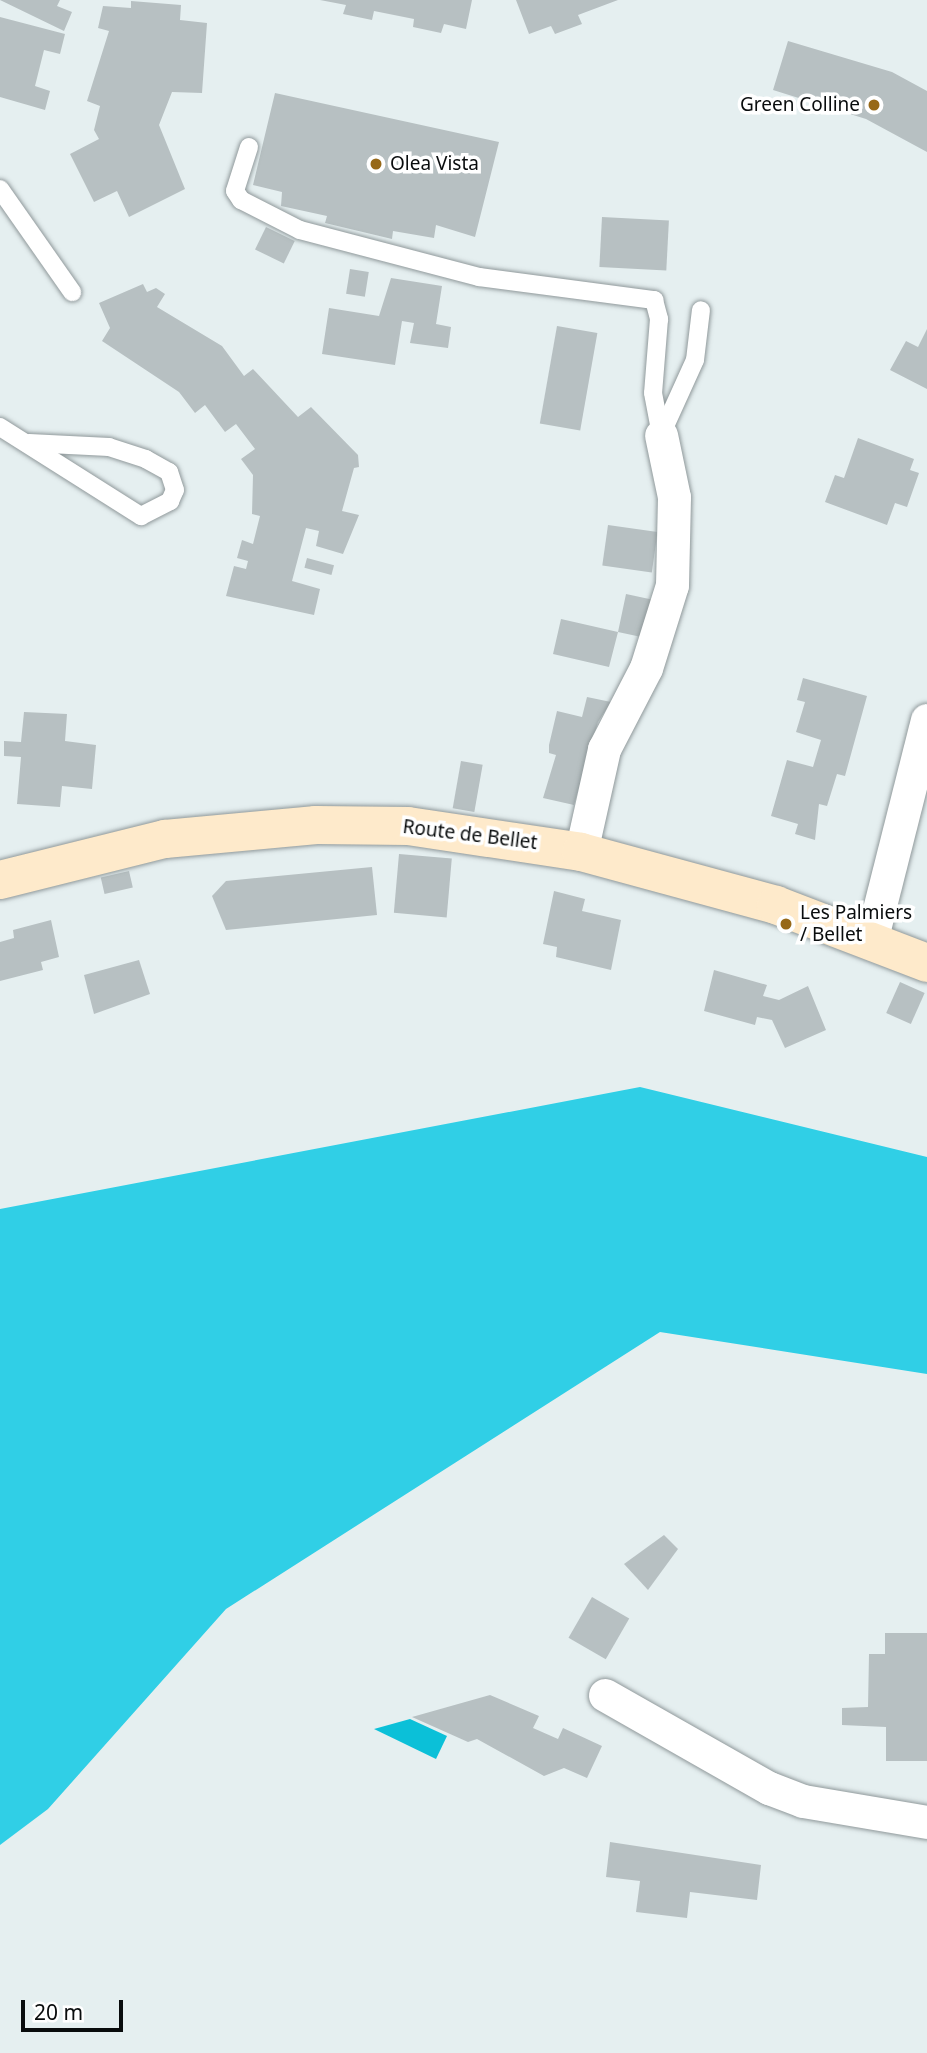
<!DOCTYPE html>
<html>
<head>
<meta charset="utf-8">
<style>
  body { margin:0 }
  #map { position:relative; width:927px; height:2053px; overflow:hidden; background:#e5eff0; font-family:"Noto Sans",sans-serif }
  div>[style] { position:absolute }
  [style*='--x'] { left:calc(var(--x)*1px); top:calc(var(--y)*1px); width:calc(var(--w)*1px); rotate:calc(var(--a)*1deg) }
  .forest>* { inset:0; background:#30cfe6 }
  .water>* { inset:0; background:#0bc0d8 }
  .building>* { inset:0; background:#b7c0c2; transform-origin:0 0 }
  .roads { filter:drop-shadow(0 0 2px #90999b) drop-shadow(0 0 2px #90999b) }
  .lane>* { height:18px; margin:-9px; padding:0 9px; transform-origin:9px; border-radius:9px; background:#fff }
  .street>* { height:33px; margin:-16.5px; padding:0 16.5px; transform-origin:16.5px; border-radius:16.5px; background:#fff }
  .secondary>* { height:38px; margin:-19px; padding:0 19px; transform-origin:19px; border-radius:19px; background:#feeacb }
  .dots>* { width:19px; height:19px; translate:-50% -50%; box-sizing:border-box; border:4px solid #fff; border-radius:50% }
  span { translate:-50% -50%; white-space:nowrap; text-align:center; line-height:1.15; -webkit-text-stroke:7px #fff; paint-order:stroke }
  .poi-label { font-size:19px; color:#090c0d }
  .right { translate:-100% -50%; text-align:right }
  .left { translate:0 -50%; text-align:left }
  .street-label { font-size:19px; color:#090c0d }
  .scale { position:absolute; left:21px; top:2000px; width:102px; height:32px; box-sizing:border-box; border:4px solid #090c0d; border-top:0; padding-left:9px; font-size:21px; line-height:24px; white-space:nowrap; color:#090c0d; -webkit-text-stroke:5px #fff; paint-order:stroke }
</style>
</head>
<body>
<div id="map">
  <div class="forest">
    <div style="clip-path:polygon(640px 1087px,927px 1157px,927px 1374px,660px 1332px,226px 1609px,48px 1809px,0 1845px,0 1209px)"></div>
  </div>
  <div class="water">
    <div style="clip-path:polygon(410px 1719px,447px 1736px,436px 1759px,374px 1729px)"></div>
  </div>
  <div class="building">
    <div style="clip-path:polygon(0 0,60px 0,57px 6px,72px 12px,64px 31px)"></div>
    <div style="clip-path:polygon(320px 0,472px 0,466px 29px,444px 24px,441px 33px,413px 27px,414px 19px,374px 11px,372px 20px,343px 14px,346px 5px)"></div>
    <div style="clip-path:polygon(516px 0,618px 0,578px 15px,582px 24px,555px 34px,551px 26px,529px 34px)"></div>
    <div style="clip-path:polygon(131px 1px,181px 5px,180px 20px,207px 23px,202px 93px,172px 92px,159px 125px,185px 189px,129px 217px,117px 191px,94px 202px,70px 154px,99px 139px,94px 130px,100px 106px,87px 101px,109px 31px,98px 28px,103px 6px,131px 8px)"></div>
    <div style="clip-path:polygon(0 17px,65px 34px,60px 54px,44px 50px,35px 86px,50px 91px,45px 110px,0 97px)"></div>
    <div style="clip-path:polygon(788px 41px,892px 72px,927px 91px,927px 152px,866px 119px,773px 90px)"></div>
    <div style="clip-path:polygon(275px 93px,499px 142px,475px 237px,436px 225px,434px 238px,393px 231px,392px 239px,325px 223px,327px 216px,281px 206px,282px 192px,253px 185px)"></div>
    <div style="left:602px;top:217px;width:67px;height:50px;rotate:3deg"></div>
    <div style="left:266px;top:227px;width:32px;height:25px;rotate:26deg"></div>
    <div style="left:350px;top:269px;width:19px;height:25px;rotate:9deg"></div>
    <div style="clip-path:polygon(391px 278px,442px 286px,436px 324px,451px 327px,448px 348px,410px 343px,414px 323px,402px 321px,395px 365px,322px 354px,329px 308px,379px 316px)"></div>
    <div style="clip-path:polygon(143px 284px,147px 292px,156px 288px,165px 294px,157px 307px,222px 346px,244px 376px,253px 369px,298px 417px,311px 407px,358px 455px,359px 467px,354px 468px,342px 511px,359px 515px,343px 554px,316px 546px,319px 531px,306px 528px,292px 581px,320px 589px,314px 615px,226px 596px,234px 566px,246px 569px,248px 561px,237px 558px,242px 540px,253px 544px,260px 516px,252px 514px,253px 475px,241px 459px,255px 449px,236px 424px,225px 432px,205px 405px,195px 413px,179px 392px,102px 341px,110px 328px,99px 303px)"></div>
    <div style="left:557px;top:326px;width:41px;height:99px;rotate:10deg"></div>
    <div style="clip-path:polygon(927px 329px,927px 389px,890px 370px,906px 341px,918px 347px)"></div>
    <div style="clip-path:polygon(858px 438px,914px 459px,910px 470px,919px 473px,907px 507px,895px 503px,887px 525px,825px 502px,835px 475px,844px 478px)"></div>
    <div style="left:608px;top:525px;width:50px;height:41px;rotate:8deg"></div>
    <div style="left:307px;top:558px;width:28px;height:10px;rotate:15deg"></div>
    <div style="clip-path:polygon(626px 594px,654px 600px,646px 638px,618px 632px,609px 667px,553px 654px,561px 619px,618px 632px)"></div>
    <div style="clip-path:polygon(803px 678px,867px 696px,845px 776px,837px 774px,827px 806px,819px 804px,815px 840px,795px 834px,798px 824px,771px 816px,787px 760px,813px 767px,821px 740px,796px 732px,805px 702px,797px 700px)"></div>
    <div style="clip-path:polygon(587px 697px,611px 702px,598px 722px,574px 805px,543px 798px,556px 755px,549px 753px,549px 745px,557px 711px,582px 717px)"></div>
    <div style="clip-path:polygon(24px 712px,67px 714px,65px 741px,96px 745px,92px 789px,62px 786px,60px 807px,17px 804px,21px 757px,4px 756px,4px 741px,21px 742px)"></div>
    <div style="left:461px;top:761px;width:22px;height:48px;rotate:10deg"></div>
    <div style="left:399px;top:854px;width:53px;height:59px;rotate:5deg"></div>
    <div style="clip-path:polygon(372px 867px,377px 915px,226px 930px,212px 896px,226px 881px)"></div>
    <div style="left:129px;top:871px;width:17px;height:29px;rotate:77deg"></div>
    <div style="clip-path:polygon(554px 891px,585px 899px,582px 911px,621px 920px,611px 970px,556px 957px,557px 947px,543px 944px)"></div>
    <div style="clip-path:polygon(51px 920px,59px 957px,41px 962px,43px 970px,0 981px,0 942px,14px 938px,13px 930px)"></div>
    <div style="clip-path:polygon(139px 960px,150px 994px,94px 1014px,84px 975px)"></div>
    <div style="clip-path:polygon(714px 970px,767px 985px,763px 996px,779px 1000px,808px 986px,826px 1030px,785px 1048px,772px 1020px,757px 1017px,755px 1025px,704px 1011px)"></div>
    <div style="left:900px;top:982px;width:27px;height:34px;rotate:24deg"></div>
    <div style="clip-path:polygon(664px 1535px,678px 1549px,648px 1590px,624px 1564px)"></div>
    <div style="left:592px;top:1597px;width:43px;height:47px;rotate:30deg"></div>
    <div style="clip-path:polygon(885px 1633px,927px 1633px,927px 1761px,886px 1761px,886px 1727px,842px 1725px,842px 1708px,868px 1707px,869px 1654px,885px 1654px)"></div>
    <div style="clip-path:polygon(490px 1695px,539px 1716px,533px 1728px,558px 1739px,563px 1728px,602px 1746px,587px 1778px,564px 1768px,544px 1776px,477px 1739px,468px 1742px,412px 1717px)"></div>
    <div style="clip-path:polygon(610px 1842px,761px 1865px,757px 1900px,690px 1892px,687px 1918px,636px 1912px,640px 1881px,606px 1877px)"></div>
  </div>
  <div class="roads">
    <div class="lane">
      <div style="--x:249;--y:147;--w:46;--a:107.7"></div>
      <div style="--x:235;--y:191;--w:11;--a:56"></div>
      <div style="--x:241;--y:200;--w:66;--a:27"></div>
      <div style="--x:300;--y:230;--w:185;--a:14.7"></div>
      <div style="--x:479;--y:277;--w:177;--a:7.5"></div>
      <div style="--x:654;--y:300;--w:20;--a:75"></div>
      <div style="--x:659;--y:319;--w:74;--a:94.6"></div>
      <div style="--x:653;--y:393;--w:43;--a:79.2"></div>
      <div style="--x:0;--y:189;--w:126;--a:55"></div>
      <div style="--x:0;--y:427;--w:167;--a:32.3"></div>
      <div style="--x:141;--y:516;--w:33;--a:-27"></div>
      <div style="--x:170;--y:501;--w:12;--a:-66"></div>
      <div style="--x:175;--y:490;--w:19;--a:-108"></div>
      <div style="--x:169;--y:472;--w:26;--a:-151"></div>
      <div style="--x:146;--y:459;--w:39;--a:-162"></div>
      <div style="--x:109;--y:447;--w:80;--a:-177.1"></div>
      <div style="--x:661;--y:435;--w:82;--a:-65.6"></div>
      <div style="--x:695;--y:360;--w:50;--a:-83.2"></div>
    </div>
    <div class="street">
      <div style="--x:581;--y:852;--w:106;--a:-77.4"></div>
      <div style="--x:604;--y:749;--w:91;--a:-62.6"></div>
      <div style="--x:646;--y:668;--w:87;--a:-72.6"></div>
      <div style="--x:672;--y:585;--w:88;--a:-88.7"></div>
      <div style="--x:674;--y:497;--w:63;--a:-101.8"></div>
      <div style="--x:871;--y:941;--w:228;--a:-75.8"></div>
      <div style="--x:605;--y:1695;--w:189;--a:29.6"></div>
      <div style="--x:769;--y:1788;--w:36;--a:21"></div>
      <div style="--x:803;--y:1801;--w:126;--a:9.6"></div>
    </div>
    <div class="secondary">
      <div style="--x:0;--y:880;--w:170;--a:-14"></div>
      <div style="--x:165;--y:839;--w:152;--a:-5.3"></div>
      <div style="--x:316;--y:825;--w:92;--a:0.6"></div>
      <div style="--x:408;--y:826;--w:175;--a:8.5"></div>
      <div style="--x:581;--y:852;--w:202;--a:15.2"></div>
      <div style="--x:776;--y:905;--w:162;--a:21"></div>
    </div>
  </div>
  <div class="dots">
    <div style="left:874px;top:105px;background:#976918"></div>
    <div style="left:376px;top:164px;background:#976918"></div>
    <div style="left:786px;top:924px;background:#976918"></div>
  </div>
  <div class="poi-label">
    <span class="right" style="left:860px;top:105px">Green Colline</span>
    <span class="left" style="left:390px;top:164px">Olea Vista</span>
    <span class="left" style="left:800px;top:924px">Les Palmiers<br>/ Bellet</span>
  </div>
  <div class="street-label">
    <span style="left:470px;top:835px;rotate:7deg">Route de Bellet</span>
  </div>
  <div class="scale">20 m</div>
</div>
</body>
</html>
